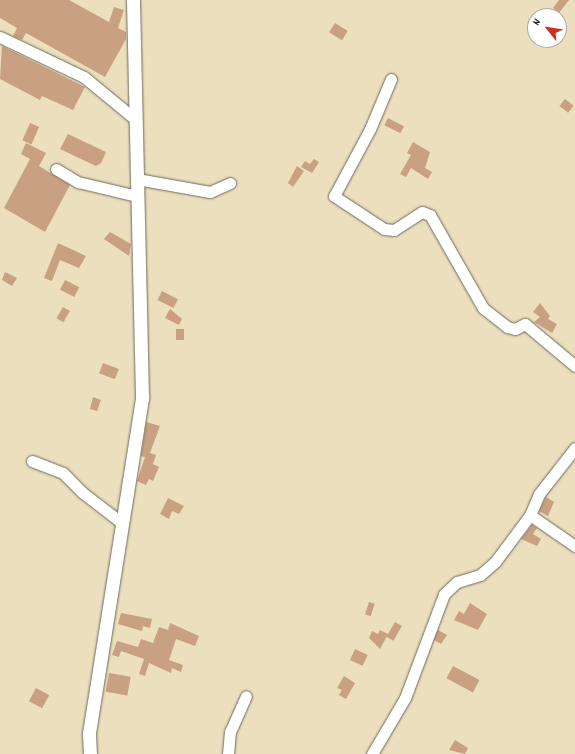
<!DOCTYPE html>
<html>
<head>
<meta charset="utf-8">
<style>
  body { margin:0 }
  #map { position:relative; width:575px; height:754px; overflow:hidden; background:#ebdfbd; font-family:Dekko,sans-serif }
  div>[style] { position:absolute }
  [style*='--x'] { left:calc(var(--x)*1px); top:calc(var(--y)*1px); width:calc(var(--w)*1px); rotate:calc(var(--a)*1deg) }
  .building>* { inset:0; background:#caa082; transform-origin:0 0 }
  .roads { filter:drop-shadow(0 0 1px #6e6a5e) drop-shadow(0 0 1px #6e6a5e) }
  .minor>* { height:11px; margin:-5.5px; padding:0 5.5px; transform-origin:5.5px; border-radius:5.5px; background:#fff }
  .major>* { height:13px; margin:-6.5px; padding:0 6.5px; transform-origin:6.5px; border-radius:6.5px; background:#fff }
  span { translate:-50% -50%; white-space:nowrap; text-align:center; line-height:1.15; -webkit-text-stroke:3px #fff; paint-order:stroke }
  .north { position:absolute; left:527px; top:8px; width:40px; height:40px; box-sizing:border-box; background:#fff; border:1px solid #aaa; border-radius:50%; rotate:300deg; font-size:11px; font-weight:700; line-height:16px; text-align:center; color:#2b2b2b }
  .north::after { content:''; display:block; margin:auto; width:14px; height:18px; background:#c8321e; clip-path:polygon(50% 0,100% 100%,50% 72%,0 100%) }
</style>
</head>
<body>
<div id="map">
  <div class="building">
    <div style="clip-path:polygon(0 0,69px 0,109px 22px,114px 7px,124px 10px,118px 28px,126px 32px,126px 39px,105px 77px,26px 33px,22px 40px,13px 36px,17px 28px,0 18px)"></div>
    <div style="clip-path:polygon(559px 0,569px 0,559px 13px,553px 8px)"></div>
    <div style="left:335px;top:23px;width:15px;height:11px;rotate:32deg"></div>
    <div style="clip-path:polygon(2px 46px,85px 87px,73px 110px,42px 96px,40px 100px,0 79px)"></div>
    <div style="left:565px;top:99px;width:11px;height:9px;rotate:38deg"></div>
    <div style="left:388px;top:118px;width:18px;height:8px;rotate:27deg"></div>
    <div style="left:30px;top:123px;width:10px;height:19px;rotate:24deg"></div>
    <div style="clip-path:polygon(68px 134px,106px 152px,101px 163px,96px 166px,60px 149px)"></div>
    <div style="clip-path:polygon(413px 142px,430px 152px,425px 168px,432px 172px,428px 179px,411px 168px,406px 177px,400px 174px,411px 155px,407px 153px)"></div>
    <div style="clip-path:polygon(26px 143px,46px 153px,39px 166px,70px 185px,45px 232px,4px 208px,30px 159px,21px 154px)"></div>
    <div style="clip-path:polygon(314px 159px,319px 162px,312px 173px,301px 167px,305px 161px,310px 164px)"></div>
    <div style="clip-path:polygon(297px 166px,304px 171px,293px 187px,288px 183px)"></div>
    <div style="clip-path:polygon(110px 232px,131px 244px,129px 256px,104px 239px)"></div>
    <div style="clip-path:polygon(58px 243px,86px 256px,79px 268px,60px 260px,52px 281px,44px 278px)"></div>
    <div style="clip-path:polygon(5px 272px,17px 278px,12px 286px,2px 280px)"></div>
    <div style="left:65px;top:280px;width:16px;height:11px;rotate:27deg"></div>
    <div style="left:162px;top:291px;width:18px;height:10px;rotate:27deg"></div>
    <div style="clip-path:polygon(540px 303px,550px 316px,548px 319px,557px 324px,552px 333px,534px 322px,540px 317px,533px 312px)"></div>
    <div style="left:63px;top:307px;width:8px;height:13px;rotate:30deg"></div>
    <div style="clip-path:polygon(170px 309px,182px 319px,179px 325px,165px 318px)"></div>
    <div style="left:176px;top:329px;width:8px;height:11px"></div>
    <div style="left:103px;top:363px;width:17px;height:11px;rotate:21deg"></div>
    <div style="clip-path:polygon(93px 397px,101px 400px,97px 411px,90px 409px)"></div>
    <div style="clip-path:polygon(146px 422px,160px 426px,150px 453px,156px 455px,153px 464px,159px 467px,153px 481px,149px 479px,146px 485px,137px 481px,145px 457px,141px 456px)"></div>
    <div style="clip-path:polygon(546px 497px,554px 502px,548px 516px,539px 511px)"></div>
    <div style="clip-path:polygon(168px 498px,184px 506px,179px 514px,172px 511px,169px 519px,160px 514px)"></div>
    <div style="clip-path:polygon(532px 525px,537px 528px,533px 534px,541px 539px,537px 546px,521px 539px)"></div>
    <div style="left:369px;top:602px;width:6px;height:13px;rotate:18deg"></div>
    <div style="clip-path:polygon(470px 603px,487px 614px,478px 630px,454px 620px,459px 611px,464px 614px)"></div>
    <div style="clip-path:polygon(121px 613px,152px 619px,150px 628px,143px 626px,142px 631px,118px 624px)"></div>
    <div style="left:395px;top:622px;width:8px;height:17px;rotate:30deg"></div>
    <div style="clip-path:polygon(170px 623px,199px 636px,195px 646px,176px 639px,169px 660px,183px 665px,181px 672px,172px 668px,171px 673px,149px 663px,145px 676px,139px 674px,144px 659px,121px 651px,119px 657px,112px 655px,117px 641px,138px 647px,141px 639px,153px 643px,159px 627px,168px 630px)"></div>
    <div style="clip-path:polygon(380px 630px,388px 634px,380px 649px,369px 638px,372px 631px,378px 634px)"></div>
    <div style="clip-path:polygon(438px 630px,447px 635px,441px 644px,434px 640px)"></div>
    <div style="left:355px;top:649px;width:14px;height:12px;rotate:25deg"></div>
    <div style="left:453px;top:666px;width:30px;height:14px;rotate:28deg"></div>
    <div style="left:109px;top:673px;width:22px;height:19px;rotate:10deg"></div>
    <div style="clip-path:polygon(344px 676px,355px 683px,346px 699px,339px 695px,342px 690px,337px 688px)"></div>
    <div style="left:36px;top:688px;width:15px;height:15px;rotate:28deg"></div>
    <div style="clip-path:polygon(455px 740px,468px 748px,465px 754px,449px 750px)"></div>
  </div>
  <div class="roads">
    <div class="minor">
      <div style="--x:0;--y:37;--w:93;--a:25.5"></div>
      <div style="--x:84;--y:77;--w:66;--a:39.5"></div>
      <div style="--x:391;--y:79;--w:54;--a:112.8"></div>
      <div style="--x:370;--y:129;--w:76;--a:118.2"></div>
      <div style="--x:334;--y:196;--w:60;--a:33.4"></div>
      <div style="--x:384;--y:229;--w:10;--a:6"></div>
      <div style="--x:394;--y:230;--w:33;--a:-33"></div>
      <div style="--x:422;--y:212;--w:9;--a:21"></div>
      <div style="--x:430;--y:215;--w:107;--a:60.3"></div>
      <div style="--x:483;--y:308;--w:31;--a:38"></div>
      <div style="--x:507;--y:327;--w:8;--a:14"></div>
      <div style="--x:515;--y:329;--w:11;--a:-27"></div>
      <div style="--x:525;--y:324;--w:65;--a:40"></div>
      <div style="--x:56;--y:169;--w:26;--a:31"></div>
      <div style="--x:78;--y:182;--w:61;--a:13.3"></div>
      <div style="--x:137;--y:179;--w:74;--a:10.1"></div>
      <div style="--x:210;--y:192;--w:22;--a:-24"></div>
      <div style="--x:575;--y:448;--w:58;--a:128"></div>
      <div style="--x:539;--y:494;--w:23;--a:113"></div>
      <div style="--x:530;--y:515;--w:55;--a:34.6"></div>
      <div style="--x:32;--y:461;--w:33;--a:21"></div>
      <div style="--x:63;--y:473;--w:28;--a:45"></div>
      <div style="--x:83;--y:493;--w:49;--a:37.6"></div>
      <div style="--x:228;--y:754;--w:22;--a:-85"></div>
      <div style="--x:230;--y:732;--w:39;--a:-66"></div>
      <div style="--x:372;--y:754;--w:65;--a:-59.5"></div>
      <div style="--x:405;--y:698;--w:111;--a:-69.4"></div>
      <div style="--x:444;--y:594;--w:18;--a:-43"></div>
      <div style="--x:457;--y:582;--w:24;--a:-17"></div>
      <div style="--x:480;--y:575;--w:20;--a:-41"></div>
      <div style="--x:495;--y:562;--w:59;--a:-53.3"></div>
    </div>
    <div class="major">
      <div style="--x:90;--y:754;--w:21;--a:-93"></div>
      <div style="--x:89;--y:733;--w:340;--a:-81"></div>
      <div style="--x:142;--y:397;--w:397;--a:-91.3"></div>
    </div>
  </div>
  <div class="north">N</div>
</div>
</body>
</html>
